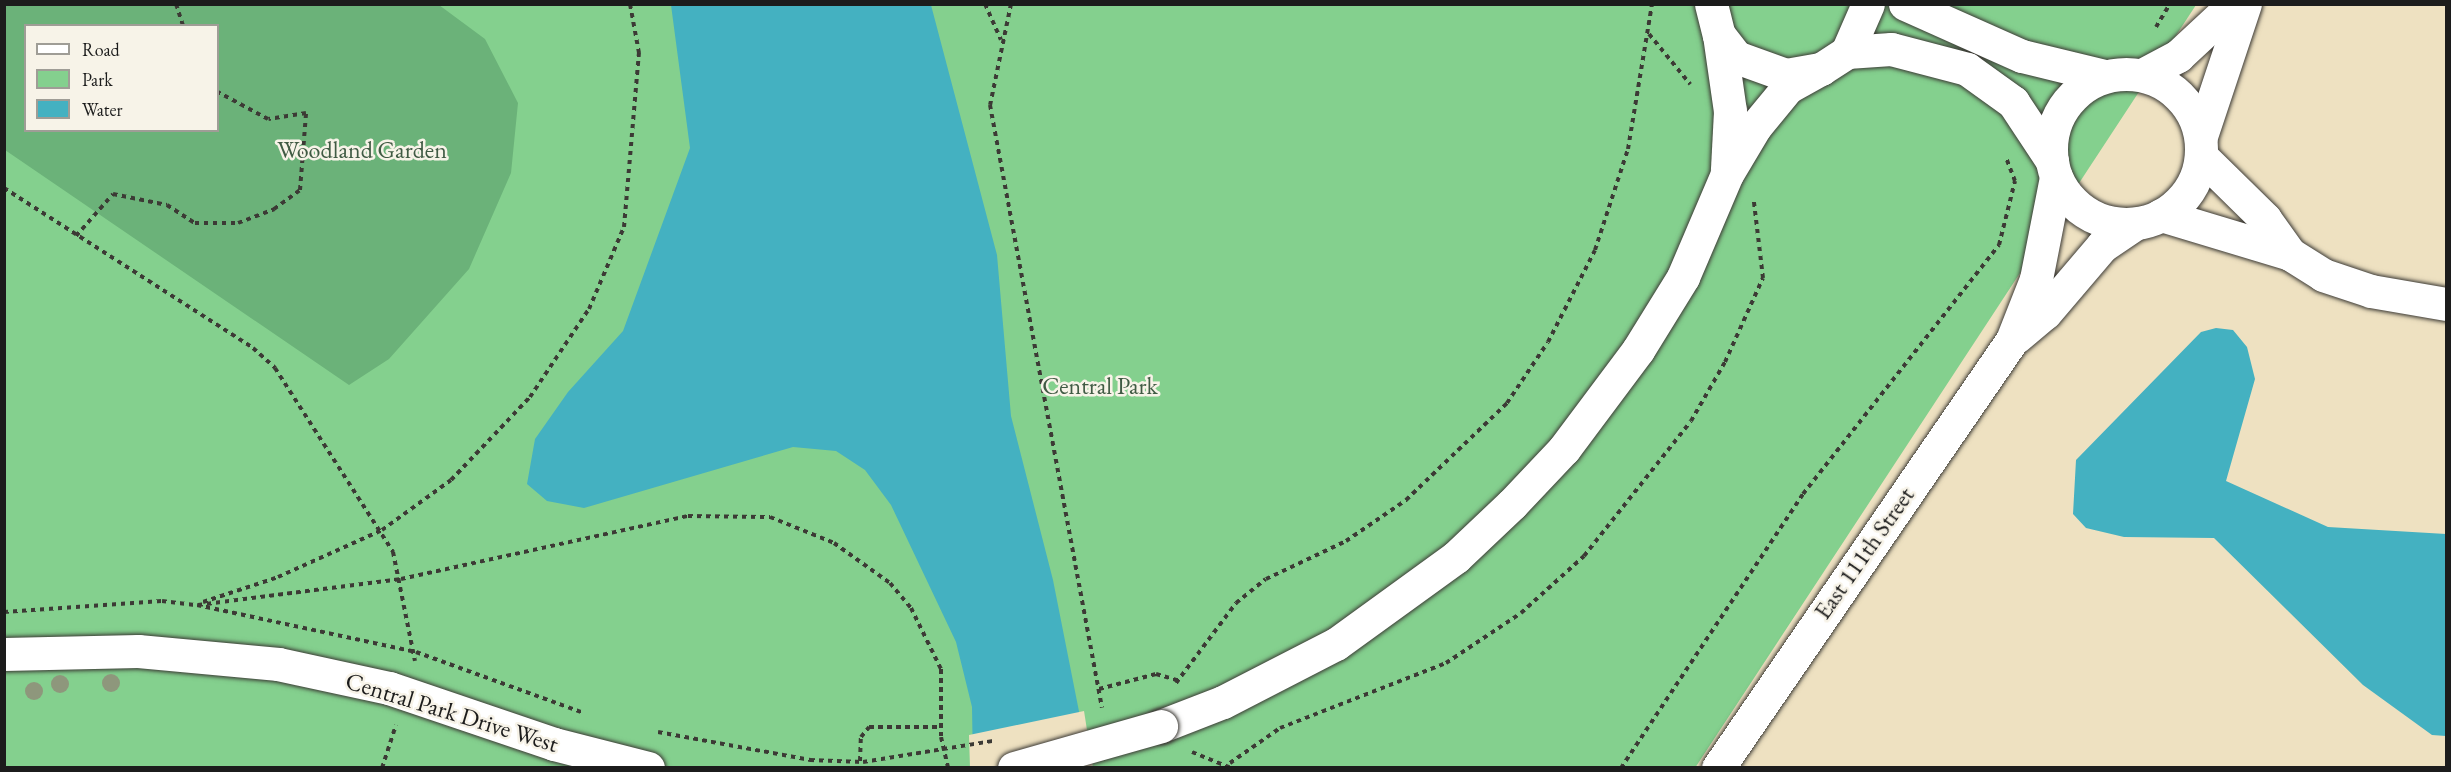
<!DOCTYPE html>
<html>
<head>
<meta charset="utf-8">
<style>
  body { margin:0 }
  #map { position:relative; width:2451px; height:772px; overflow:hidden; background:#eee1c1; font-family:"EB Garamond",serif }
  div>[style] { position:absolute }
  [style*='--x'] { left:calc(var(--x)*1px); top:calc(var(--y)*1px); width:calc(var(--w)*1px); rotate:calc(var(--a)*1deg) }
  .green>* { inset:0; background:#84d08e }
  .forest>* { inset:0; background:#6bb279 }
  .water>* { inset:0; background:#44b1c1 }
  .pier>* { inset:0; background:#eee1c1 }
  .path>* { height:4px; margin-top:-2px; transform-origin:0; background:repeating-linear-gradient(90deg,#3c3a35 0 4.5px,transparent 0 9px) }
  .roads { filter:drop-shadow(0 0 2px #3c3a35) drop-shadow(0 0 2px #3c3a35) }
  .street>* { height:33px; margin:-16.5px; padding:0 16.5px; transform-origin:16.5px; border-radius:16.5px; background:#fff }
  .secondary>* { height:33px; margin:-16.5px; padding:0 16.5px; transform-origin:16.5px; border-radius:16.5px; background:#fff }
  .secondary>.ring { margin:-16.5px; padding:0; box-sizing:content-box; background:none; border:33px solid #fff; border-radius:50% }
  .path-bridge>* { height:4px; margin-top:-2px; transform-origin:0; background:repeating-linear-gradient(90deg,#3c3a35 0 4.5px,transparent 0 9px) }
  .bridges { filter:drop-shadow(0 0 2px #3c3a35) drop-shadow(0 0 2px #3c3a35) }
  .street-bridge>* { height:33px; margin:-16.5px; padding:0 16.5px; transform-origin:16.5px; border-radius:16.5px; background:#fff }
  .trees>* { width:18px; height:18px; margin:-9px; border-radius:50%; background:#8e977c }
  span { translate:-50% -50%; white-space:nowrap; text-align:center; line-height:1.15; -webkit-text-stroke:5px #f7f3e8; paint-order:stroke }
  .park-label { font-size:24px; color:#405b44 }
  .street-label { font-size:24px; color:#1c1c1c }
  .frame { position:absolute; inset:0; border:6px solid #1c1c1c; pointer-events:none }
  .legend { position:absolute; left:24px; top:24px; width:195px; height:108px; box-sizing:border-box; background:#f7f3e8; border:2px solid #9f9d96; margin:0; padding:8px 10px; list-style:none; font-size:18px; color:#1c1c1c }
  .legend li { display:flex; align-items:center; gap:12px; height:30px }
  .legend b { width:30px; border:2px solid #9f9d96 }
</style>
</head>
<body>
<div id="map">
  <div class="green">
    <div style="clip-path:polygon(evenodd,4px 5px,2196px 5px,1695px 768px,5px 767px,4px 5px,26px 26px,218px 26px,218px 130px,26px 130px,26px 26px)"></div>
  </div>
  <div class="forest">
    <div style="clip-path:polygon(evenodd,4px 5px,439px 5px,485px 39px,518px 103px,511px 173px,469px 269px,389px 359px,349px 385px,5px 150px,4px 5px,26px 26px,218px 26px,218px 130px,26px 130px,26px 26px)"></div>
  </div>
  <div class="water">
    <div style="clip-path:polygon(671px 5px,931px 5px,997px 255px,1011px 416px,1053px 580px,1090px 767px,973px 767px,972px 707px,956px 642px,891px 505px,865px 470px,836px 451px,793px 447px,584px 508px,547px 501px,527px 484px,535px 439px,568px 392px,623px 331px,690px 148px)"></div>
    <div style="clip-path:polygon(2216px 328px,2233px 330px,2247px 347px,2255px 379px,2226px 481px,2328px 527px,2446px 534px,2446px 736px,2432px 735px,2363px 685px,2214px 538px,2124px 537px,2086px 528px,2073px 514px,2076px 460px,2201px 332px)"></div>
  </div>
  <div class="pier">
    <div style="clip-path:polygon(1084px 711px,1093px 768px,970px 768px,969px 735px)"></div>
  </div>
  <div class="path">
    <div style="--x:176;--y:4;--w:23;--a:72"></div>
    <div style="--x:985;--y:4;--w:39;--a:66"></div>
    <div style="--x:1011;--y:4;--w:103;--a:101.7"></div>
    <div style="--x:990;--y:105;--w:613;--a:79.48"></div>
    <div style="--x:2156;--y:27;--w:27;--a:-59"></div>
    <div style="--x:1649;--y:34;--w:65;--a:50.6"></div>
    <div style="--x:4;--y:188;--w:296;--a:32.7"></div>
    <div style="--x:253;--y:348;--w:30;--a:42"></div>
    <div style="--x:275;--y:368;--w:219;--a:57.3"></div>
    <div style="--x:393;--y:552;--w:111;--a:78.6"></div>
    <div style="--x:76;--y:236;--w:56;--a:-48.6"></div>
    <div style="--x:113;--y:194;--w:55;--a:11.5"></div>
    <div style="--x:167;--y:205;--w:33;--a:33"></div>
    <div style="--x:195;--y:223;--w:43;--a:0"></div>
    <div style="--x:238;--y:223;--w:39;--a:-21"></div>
    <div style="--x:274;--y:209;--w:32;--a:-36"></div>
    <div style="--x:300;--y:190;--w:77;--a:-85.5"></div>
    <div style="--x:306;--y:113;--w:38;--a:171"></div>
    <div style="--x:268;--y:119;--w:57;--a:-151.6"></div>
    <div style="--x:203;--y:602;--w:79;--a:-18.4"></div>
    <div style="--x:278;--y:577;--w:114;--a:-24.3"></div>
    <div style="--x:382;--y:530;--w:85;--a:-35.9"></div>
    <div style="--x:451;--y:480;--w:115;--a:-46.4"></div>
    <div style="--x:530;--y:397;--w:106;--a:-56.2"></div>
    <div style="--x:589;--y:309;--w:89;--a:-66.9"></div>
    <div style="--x:624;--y:227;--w:175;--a:-85.1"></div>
    <div style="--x:639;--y:53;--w:50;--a:-100.4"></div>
    <div style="--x:198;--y:605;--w:205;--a:-7.3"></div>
    <div style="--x:401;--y:579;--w:294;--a:-12.4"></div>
    <div style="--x:688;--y:516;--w:82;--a:0.7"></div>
    <div style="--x:770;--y:517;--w:69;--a:22.1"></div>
    <div style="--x:834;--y:543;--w:69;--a:35.5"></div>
    <div style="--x:890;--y:583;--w:33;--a:50"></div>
    <div style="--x:911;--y:608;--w:68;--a:63.8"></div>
    <div style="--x:941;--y:669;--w:68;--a:90"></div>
    <div style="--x:941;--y:737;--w:32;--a:77"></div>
    <div style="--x:4;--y:612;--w:158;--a:-4"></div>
    <div style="--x:162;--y:601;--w:35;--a:7"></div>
    <div style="--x:197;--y:605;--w:224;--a:12.1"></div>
    <div style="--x:416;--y:652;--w:179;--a:20"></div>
    <div style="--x:1176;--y:683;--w:100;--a:-53.1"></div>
    <div style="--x:1236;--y:603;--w:38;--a:-39"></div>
    <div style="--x:1266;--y:579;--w:89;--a:-25.4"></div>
    <div style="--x:1346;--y:541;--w:73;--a:-34.3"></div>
    <div style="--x:1406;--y:500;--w:140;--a:-43.8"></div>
    <div style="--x:1507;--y:403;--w:73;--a:-56.1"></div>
    <div style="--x:1548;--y:342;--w:103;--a:-62.9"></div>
    <div style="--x:1595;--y:250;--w:106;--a:-71.9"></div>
    <div style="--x:1628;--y:149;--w:147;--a:-80.6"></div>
    <div style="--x:1099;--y:689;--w:59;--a:-14.7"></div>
    <div style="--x:1156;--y:674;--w:22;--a:16"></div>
    <div style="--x:658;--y:732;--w:155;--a:10.4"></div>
    <div style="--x:810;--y:760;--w:53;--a:2.2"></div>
    <div style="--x:1192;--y:752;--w:42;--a:22.3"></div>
    <div style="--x:860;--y:761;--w:24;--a:-88"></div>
    <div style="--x:861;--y:737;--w:13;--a:-51"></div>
    <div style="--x:869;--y:727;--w:72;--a:0"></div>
    <div style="--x:1230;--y:763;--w:61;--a:-35"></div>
    <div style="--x:1280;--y:728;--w:178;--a:-21.4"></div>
    <div style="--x:1446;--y:663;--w:90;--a:-33.7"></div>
    <div style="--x:1521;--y:613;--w:85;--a:-42.1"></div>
    <div style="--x:1584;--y:556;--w:172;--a:-51.6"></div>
    <div style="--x:1691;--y:421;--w:68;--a:-60"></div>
    <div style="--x:1725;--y:362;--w:92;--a:-65.7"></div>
    <div style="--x:1763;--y:278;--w:77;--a:-96.8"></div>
    <div style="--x:382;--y:768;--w:45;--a:-72"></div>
    <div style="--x:1621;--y:768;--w:329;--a:-56.4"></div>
    <div style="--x:1803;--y:494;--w:317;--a:-51.8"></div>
    <div style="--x:1999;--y:245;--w:66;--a:-76"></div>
    <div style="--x:2015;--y:181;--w:26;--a:-111"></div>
  </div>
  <div class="roads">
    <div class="street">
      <div style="--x:1711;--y:4;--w:32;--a:76"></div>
      <div style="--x:1719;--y:35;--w:28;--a:52"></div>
      <div style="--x:1736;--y:57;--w:53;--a:19.8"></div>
      <div style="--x:1786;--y:75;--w:36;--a:-10"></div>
      <div style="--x:1821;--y:69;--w:31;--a:-33"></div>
      <div style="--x:1847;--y:52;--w:52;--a:-66.4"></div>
      <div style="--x:1905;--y:4;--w:128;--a:24"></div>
      <div style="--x:2022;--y:56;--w:84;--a:13.7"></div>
      <div style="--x:1719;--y:35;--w:77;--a:81.8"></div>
      <div style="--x:1730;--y:111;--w:58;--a:93"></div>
      <div style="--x:1847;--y:52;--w:44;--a:-3.9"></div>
      <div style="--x:1891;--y:49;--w:79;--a:14.7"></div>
      <div style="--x:1967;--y:69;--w:57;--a:35.7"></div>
      <div style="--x:2013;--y:102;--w:71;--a:56.5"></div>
      <div style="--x:2201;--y:156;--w:90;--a:44.5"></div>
      <div style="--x:2265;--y:219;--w:43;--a:54.5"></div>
      <div style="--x:2161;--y:215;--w:135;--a:16.8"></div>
      <div style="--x:2290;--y:254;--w:39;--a:32"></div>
      <div style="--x:2323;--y:275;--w:51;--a:18.4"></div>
      <div style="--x:2371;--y:291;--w:76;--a:9.8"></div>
      <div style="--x:4;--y:654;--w:134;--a:-1.3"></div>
      <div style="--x:138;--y:651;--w:141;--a:5.3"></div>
      <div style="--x:278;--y:664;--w:114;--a:12.2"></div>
      <div style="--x:389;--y:688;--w:174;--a:18.7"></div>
      <div style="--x:554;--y:744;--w:97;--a:14.3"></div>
      <div style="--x:1161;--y:726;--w:66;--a:-21.2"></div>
      <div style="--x:1223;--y:702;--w:127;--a:-27.2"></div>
      <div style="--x:1336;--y:644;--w:148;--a:-35.9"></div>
      <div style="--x:1456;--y:557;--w:77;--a:-43.4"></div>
      <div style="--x:1512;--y:504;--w:76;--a:-46.6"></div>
      <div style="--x:1564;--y:449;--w:124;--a:-53.2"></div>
      <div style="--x:1638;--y:350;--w:86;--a:-58.3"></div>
      <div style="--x:1683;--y:277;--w:112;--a:-66.9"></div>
      <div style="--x:1727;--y:174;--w:55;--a:-59.2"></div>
      <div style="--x:1755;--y:127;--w:52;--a:-50.5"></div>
      <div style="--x:1788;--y:87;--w:38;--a:-29"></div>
    </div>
    <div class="secondary">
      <div class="ring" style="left:2051px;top:74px;width:117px;height:117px"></div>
      <div style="--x:2142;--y:75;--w:41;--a:-27.8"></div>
      <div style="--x:2178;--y:56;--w:76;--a:-42.9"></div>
      <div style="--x:2201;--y:136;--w:139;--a:-71.6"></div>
      <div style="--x:2016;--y:337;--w:38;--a:-40"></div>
      <div style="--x:2045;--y:313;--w:88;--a:-49.6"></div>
      <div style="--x:2102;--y:246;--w:37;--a:-34"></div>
      <div style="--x:1718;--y:768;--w:519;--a:-55.51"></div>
      <div style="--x:2012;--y:340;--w:66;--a:-68.5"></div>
      <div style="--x:2036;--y:279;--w:104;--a:-78.9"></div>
    </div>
  </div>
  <div class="path-bridge">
    <div style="--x:863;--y:762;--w:132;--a:-9.2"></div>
  </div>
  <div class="bridges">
    <div class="street-bridge">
      <div style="--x:1014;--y:768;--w:153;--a:-15.9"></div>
    </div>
  </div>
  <div class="trees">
    <div style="left:111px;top:683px"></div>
    <div style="left:60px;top:684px"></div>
    <div style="left:34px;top:691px"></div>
  </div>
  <div class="park-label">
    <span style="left:362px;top:150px">Woodland Garden</span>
    <span style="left:1100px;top:386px">Central Park</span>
  </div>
  <div class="street-label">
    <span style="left:1864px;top:553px;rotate:-55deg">East 111th Street</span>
    <span style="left:452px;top:712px;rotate:17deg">Central Park Drive West</span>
  </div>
  <div class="frame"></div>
  <ul class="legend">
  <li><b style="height:8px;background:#fff"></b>Road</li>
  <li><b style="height:16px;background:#84d08e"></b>Park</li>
  <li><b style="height:16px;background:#44b1c1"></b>Water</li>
  </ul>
</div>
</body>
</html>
